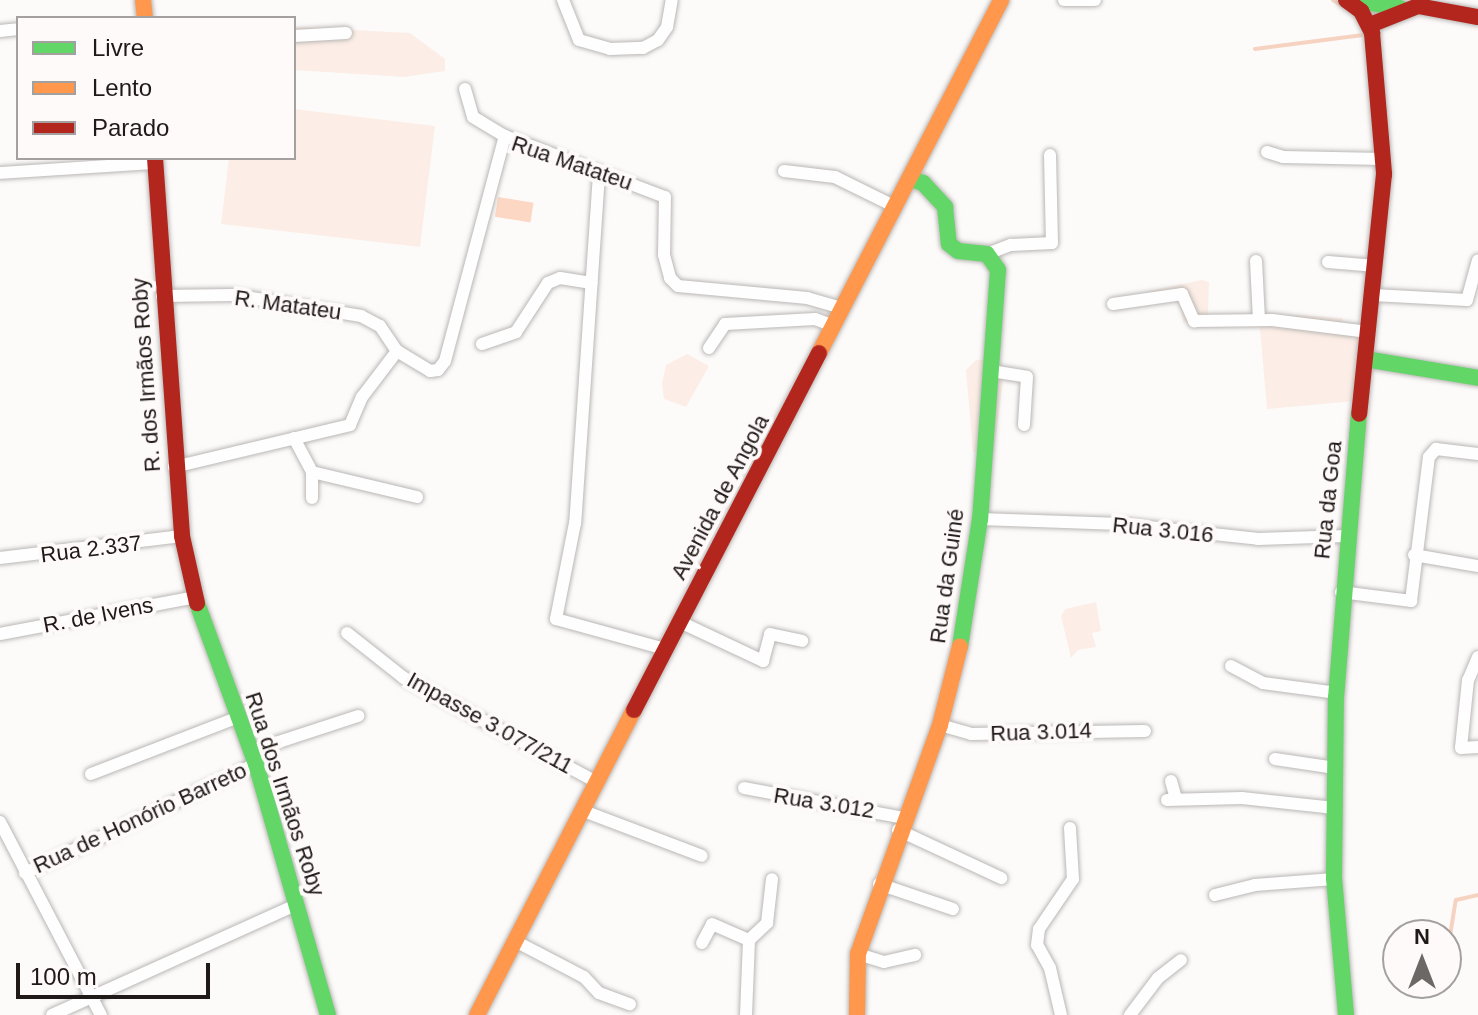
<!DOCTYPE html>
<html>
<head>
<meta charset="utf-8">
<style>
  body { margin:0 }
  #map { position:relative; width:1478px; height:1015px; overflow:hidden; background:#fcfbfa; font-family:Arial,sans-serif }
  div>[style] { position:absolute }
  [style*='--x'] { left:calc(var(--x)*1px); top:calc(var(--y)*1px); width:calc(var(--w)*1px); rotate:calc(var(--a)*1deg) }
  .green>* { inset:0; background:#fceee6 }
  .forest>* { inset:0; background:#fcd7c4; transform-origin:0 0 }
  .stream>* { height:4px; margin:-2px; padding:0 2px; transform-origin:2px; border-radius:2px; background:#f6d3c1 }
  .roads { filter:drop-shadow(0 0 2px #bab7b5) drop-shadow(0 0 2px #bab7b5) }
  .street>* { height:12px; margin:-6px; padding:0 6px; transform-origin:6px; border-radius:6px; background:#fffefe }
  .fast>* { height:16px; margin:-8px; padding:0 8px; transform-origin:8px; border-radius:8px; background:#63d668 }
  .slow>* { height:16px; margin:-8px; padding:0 8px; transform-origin:8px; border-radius:8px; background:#ff974d }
  .jam>* { height:16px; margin:-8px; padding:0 8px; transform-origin:8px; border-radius:8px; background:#b3261e }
  span { translate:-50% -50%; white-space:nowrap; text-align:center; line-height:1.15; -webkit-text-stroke:8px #fdfaf9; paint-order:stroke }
  .street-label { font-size:22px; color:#1f1917 }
  .legend { position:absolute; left:16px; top:16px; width:280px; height:144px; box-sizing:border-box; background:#fdfaf9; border:2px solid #a4a09f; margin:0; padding:10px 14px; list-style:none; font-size:24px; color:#1f1917 }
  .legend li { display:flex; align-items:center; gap:16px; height:40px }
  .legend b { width:40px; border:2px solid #a4a09f }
  .north { position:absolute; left:1382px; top:919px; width:80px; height:80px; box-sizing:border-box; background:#fdfaf9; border:2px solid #a4a09f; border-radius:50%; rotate:0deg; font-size:22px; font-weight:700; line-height:32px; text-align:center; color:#1f1917 }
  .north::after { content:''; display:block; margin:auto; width:28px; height:36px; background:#6c6866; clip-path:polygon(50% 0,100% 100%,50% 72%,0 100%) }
  .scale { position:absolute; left:16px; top:963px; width:194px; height:36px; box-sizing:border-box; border:4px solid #1f1917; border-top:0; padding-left:10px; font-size:24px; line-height:28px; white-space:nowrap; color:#1f1917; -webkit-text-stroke:6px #fdfaf9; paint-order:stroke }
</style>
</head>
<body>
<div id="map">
  <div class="green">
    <div style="clip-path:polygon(294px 27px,410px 33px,445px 59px,445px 71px,404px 77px,294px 70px)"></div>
    <div style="clip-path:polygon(294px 109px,435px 126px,420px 247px,221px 224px,229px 158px,294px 158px)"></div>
    <div style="clip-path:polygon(1202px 280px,1209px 282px,1208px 315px,1183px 323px,1180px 300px,1149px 300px,1149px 291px)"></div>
    <div style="clip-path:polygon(1300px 315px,1343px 318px,1343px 323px,1361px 328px,1355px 401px,1267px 409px,1259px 318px)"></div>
    <div style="clip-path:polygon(687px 354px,709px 366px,686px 407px,664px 399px,662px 384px,666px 365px)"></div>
    <div style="clip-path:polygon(976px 360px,996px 360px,1004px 374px,994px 451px,973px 452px,966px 370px)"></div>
    <div style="clip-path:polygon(1096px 602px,1101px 631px,1092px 633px,1096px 647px,1078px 650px,1071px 658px,1061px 616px,1065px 609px)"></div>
  </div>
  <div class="forest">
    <div style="left:498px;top:197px;width:36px;height:20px;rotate:9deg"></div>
  </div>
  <div class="stream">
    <div style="--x:1333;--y:0;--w:12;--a:31"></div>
    <div style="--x:1255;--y:49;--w:109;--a:-7.4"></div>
    <div style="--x:1450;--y:936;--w:36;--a:-81"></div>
    <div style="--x:1456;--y:900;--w:23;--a:-13"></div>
  </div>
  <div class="roads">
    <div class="street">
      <div style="--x:563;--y:0;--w:43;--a:68.2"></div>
      <div style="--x:579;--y:40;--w:32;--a:16"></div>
      <div style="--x:610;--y:49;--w:33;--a:-2"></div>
      <div style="--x:643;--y:48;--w:17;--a:-28"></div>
      <div style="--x:658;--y:40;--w:16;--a:-55"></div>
      <div style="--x:667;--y:27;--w:27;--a:-80"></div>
      <div style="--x:1064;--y:0;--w:31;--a:0"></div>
      <div style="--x:0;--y:31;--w:18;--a:-6"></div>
      <div style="--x:294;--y:36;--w:52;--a:-3.3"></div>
      <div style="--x:465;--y:89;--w:29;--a:74"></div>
      <div style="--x:473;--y:117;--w:37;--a:31"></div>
      <div style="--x:1267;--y:152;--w:17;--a:17"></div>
      <div style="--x:1283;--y:157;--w:100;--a:1.1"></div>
      <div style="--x:784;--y:171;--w:51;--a:6.7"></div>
      <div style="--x:835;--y:177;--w:68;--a:26.2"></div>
      <div style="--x:0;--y:173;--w:155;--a:-3.7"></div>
      <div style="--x:599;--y:174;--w:350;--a:93.9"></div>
      <div style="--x:575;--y:523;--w:98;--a:101.2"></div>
      <div style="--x:556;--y:619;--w:113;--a:15.4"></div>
      <div style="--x:987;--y:254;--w:26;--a:-21"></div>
      <div style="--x:1011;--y:245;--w:41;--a:-2.8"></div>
      <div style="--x:1052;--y:243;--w:88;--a:-91.3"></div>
      <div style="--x:1256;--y:261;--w:59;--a:87.1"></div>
      <div style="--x:1328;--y:262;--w:48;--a:4.8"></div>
      <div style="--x:1373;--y:295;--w:94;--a:3"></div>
      <div style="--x:1467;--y:300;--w:41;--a:-74.6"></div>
      <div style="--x:162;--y:296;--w:71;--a:-0.8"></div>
      <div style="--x:233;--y:295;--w:130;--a:9.3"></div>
      <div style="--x:361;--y:316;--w:21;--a:28"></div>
      <div style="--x:380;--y:326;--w:30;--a:56"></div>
      <div style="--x:397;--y:351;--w:39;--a:31"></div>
      <div style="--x:430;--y:371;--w:8;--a:-7"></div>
      <div style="--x:438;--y:370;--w:11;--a:-52"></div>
      <div style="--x:445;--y:361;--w:233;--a:-75.1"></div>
      <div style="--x:505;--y:136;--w:171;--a:20.9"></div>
      <div style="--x:665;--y:197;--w:58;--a:91"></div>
      <div style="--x:664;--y:255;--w:24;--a:75"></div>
      <div style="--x:670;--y:278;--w:11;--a:45"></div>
      <div style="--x:678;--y:286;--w:130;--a:5.3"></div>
      <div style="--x:807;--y:298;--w:37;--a:16"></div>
      <div style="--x:1113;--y:304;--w:70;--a:-8.2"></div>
      <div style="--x:1182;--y:294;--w:30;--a:66"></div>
      <div style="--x:1194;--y:321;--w:78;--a:-0.7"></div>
      <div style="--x:1272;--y:320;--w:97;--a:7.1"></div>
      <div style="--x:482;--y:344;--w:36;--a:-19"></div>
      <div style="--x:516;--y:332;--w:59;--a:-56.9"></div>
      <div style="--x:548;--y:283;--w:13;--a:-23"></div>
      <div style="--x:560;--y:278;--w:32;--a:9"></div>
      <div style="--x:709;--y:348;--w:29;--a:-56"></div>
      <div style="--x:725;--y:324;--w:90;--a:-3.2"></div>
      <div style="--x:815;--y:319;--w:20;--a:20"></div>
      <div style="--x:991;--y:371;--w:36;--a:9"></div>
      <div style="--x:1027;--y:377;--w:48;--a:93.6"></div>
      <div style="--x:294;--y:438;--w:38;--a:62"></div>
      <div style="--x:312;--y:472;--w:26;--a:90"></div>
      <div style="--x:174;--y:467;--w:181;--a:-13.4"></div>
      <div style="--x:350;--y:425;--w:30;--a:-67"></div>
      <div style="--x:362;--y:397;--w:58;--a:-52.7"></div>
      <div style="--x:312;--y:472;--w:108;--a:13.4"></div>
      <div style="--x:980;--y:519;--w:141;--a:2"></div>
      <div style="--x:1121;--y:524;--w:138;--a:6.2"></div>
      <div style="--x:1258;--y:539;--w:88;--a:-2"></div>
      <div style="--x:1414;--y:555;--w:65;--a:9.8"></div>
      <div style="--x:0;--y:558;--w:183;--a:-6.9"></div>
      <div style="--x:1341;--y:592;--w:71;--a:7.3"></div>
      <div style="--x:1411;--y:601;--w:145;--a:-82.9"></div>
      <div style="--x:1429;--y:457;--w:11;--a:-49"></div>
      <div style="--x:1436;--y:449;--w:42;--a:6.8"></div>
      <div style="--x:680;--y:622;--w:92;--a:25.2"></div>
      <div style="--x:763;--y:661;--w:28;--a:-75"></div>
      <div style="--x:770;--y:634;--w:33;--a:12"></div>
      <div style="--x:347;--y:633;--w:73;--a:38.3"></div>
      <div style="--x:404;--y:678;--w:218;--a:28.4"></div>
      <div style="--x:0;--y:634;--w:198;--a:-10.7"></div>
      <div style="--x:1478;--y:657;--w:25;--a:113"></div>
      <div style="--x:1468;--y:680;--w:68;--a:95.9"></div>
      <div style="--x:1461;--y:748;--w:17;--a:-3"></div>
      <div style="--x:1231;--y:666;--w:36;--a:28"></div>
      <div style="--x:1263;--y:683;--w:75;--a:7.7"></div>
      <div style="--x:940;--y:725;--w:32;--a:16"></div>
      <div style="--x:971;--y:734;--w:174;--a:-1"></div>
      <div style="--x:251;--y:751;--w:113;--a:-18.1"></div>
      <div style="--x:1275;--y:759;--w:61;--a:8.5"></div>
      <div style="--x:91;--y:774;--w:159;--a:-21.1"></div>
      <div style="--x:1171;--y:781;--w:18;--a:74"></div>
      <div style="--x:744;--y:788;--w:163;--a:10.6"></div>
      <div style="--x:1167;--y:800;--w:75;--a:-1.5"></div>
      <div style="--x:1242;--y:798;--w:93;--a:6.2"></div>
      <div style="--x:581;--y:810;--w:129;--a:20.8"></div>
      <div style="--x:0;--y:822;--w:218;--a:62.4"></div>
      <div style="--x:898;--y:830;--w:114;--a:25"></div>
      <div style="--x:25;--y:873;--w:255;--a:-25.3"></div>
      <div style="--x:879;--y:884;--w:78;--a:18.7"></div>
      <div style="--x:1215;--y:895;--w:41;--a:-14"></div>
      <div style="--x:1255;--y:885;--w:79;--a:-4.3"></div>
      <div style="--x:749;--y:940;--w:25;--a:-43"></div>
      <div style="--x:767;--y:923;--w:44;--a:-83.5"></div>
      <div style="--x:515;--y:941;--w:78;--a:27.6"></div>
      <div style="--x:584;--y:977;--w:22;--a:47"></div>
      <div style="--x:599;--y:993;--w:33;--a:20"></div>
      <div style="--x:702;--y:943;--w:21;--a:-62"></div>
      <div style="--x:712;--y:924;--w:40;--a:23.4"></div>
      <div style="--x:749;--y:940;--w:75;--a:92.3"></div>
      <div style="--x:858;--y:954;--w:27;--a:17"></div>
      <div style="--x:884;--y:962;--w:32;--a:-13"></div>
      <div style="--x:52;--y:1015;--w:270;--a:-24.3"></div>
      <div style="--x:1061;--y:1015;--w:48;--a:-103.2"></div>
      <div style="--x:1050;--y:968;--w:26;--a:-119"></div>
      <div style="--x:1037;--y:945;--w:16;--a:-83"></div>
      <div style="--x:1039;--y:929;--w:60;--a:-55.8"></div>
      <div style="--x:1073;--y:879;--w:51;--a:-93.4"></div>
      <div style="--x:1130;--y:1015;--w:46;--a:-52.9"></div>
      <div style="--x:1158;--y:978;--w:29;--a:-38"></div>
    </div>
    <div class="fast">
      <div style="--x:1355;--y:0;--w:46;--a:10.1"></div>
      <div style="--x:911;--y:179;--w:13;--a:18"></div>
      <div style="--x:923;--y:183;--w:33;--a:47"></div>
      <div style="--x:945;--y:207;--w:37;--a:84"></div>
      <div style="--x:949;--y:244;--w:11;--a:38"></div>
      <div style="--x:958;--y:251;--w:29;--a:6"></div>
      <div style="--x:987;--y:254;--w:19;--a:55"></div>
      <div style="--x:998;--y:270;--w:250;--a:94.1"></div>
      <div style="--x:980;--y:519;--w:129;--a:98.9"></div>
      <div style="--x:1365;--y:359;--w:115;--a:9.5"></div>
      <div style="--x:197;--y:603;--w:171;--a:69.9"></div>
      <div style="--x:256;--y:764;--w:261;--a:74"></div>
      <div style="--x:1346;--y:1015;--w:137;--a:-95"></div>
      <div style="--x:1334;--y:879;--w:181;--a:-89.4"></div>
      <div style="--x:1336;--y:698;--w:285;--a:-85.4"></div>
    </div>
    <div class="slow">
      <div style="--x:143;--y:0;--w:18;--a:84"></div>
      <div style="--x:819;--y:353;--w:397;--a:-62.7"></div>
      <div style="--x:477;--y:1015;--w:343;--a:-62.8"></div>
      <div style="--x:857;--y:1015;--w:61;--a:-89.1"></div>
      <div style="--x:858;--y:954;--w:243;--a:-70.3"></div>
      <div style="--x:940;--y:725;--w:81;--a:-75.8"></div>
    </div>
    <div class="jam">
      <div style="--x:1346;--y:0;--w:19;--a:36"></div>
      <div style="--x:1361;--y:11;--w:25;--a:63"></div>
      <div style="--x:1372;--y:33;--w:142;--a:85.1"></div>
      <div style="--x:1384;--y:174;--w:241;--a:95.9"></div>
      <div style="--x:1370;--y:25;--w:52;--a:-21.6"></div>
      <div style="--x:1418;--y:6;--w:61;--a:10.4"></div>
      <div style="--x:155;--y:158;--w:379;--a:85.9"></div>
      <div style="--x:182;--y:536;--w:69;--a:77.4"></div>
      <div style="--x:634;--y:710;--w:402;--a:-62.6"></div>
    </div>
  </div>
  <div class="street-label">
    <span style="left:572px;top:163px;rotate:19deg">Rua Matateu</span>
    <span style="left:288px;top:305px;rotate:8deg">R. Matateu</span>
    <span style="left:146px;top:375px;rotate:-94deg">R. dos Irmãos Roby</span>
    <span style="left:720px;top:497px;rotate:-62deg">Avenida de Angola</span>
    <span style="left:1328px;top:500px;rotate:-84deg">Rua da Goa</span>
    <span style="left:1163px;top:530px;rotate:6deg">Rua 3.016</span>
    <span style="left:91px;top:549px;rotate:-7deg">Rua 2.337</span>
    <span style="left:947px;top:576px;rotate:-82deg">Rua da Guiné</span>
    <span style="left:98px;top:615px;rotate:-11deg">R. de Ivens</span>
    <span style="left:490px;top:723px;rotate:29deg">Impasse 3.077/211</span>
    <span style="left:1041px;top:732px;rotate:-2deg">Rua 3.014</span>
    <span style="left:285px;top:794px;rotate:72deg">Rua dos Irmãos Roby</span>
    <span style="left:824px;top:803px;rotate:9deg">Rua 3.012</span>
    <span style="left:140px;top:818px;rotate:-25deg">Rua de Honório Barreto</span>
  </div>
  <ul class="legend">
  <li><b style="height:10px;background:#63d668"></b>Livre</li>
  <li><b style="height:10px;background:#ff974d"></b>Lento</li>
  <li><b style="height:10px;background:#b3261e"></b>Parado</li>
  </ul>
  <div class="north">N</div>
  <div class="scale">100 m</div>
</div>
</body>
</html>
